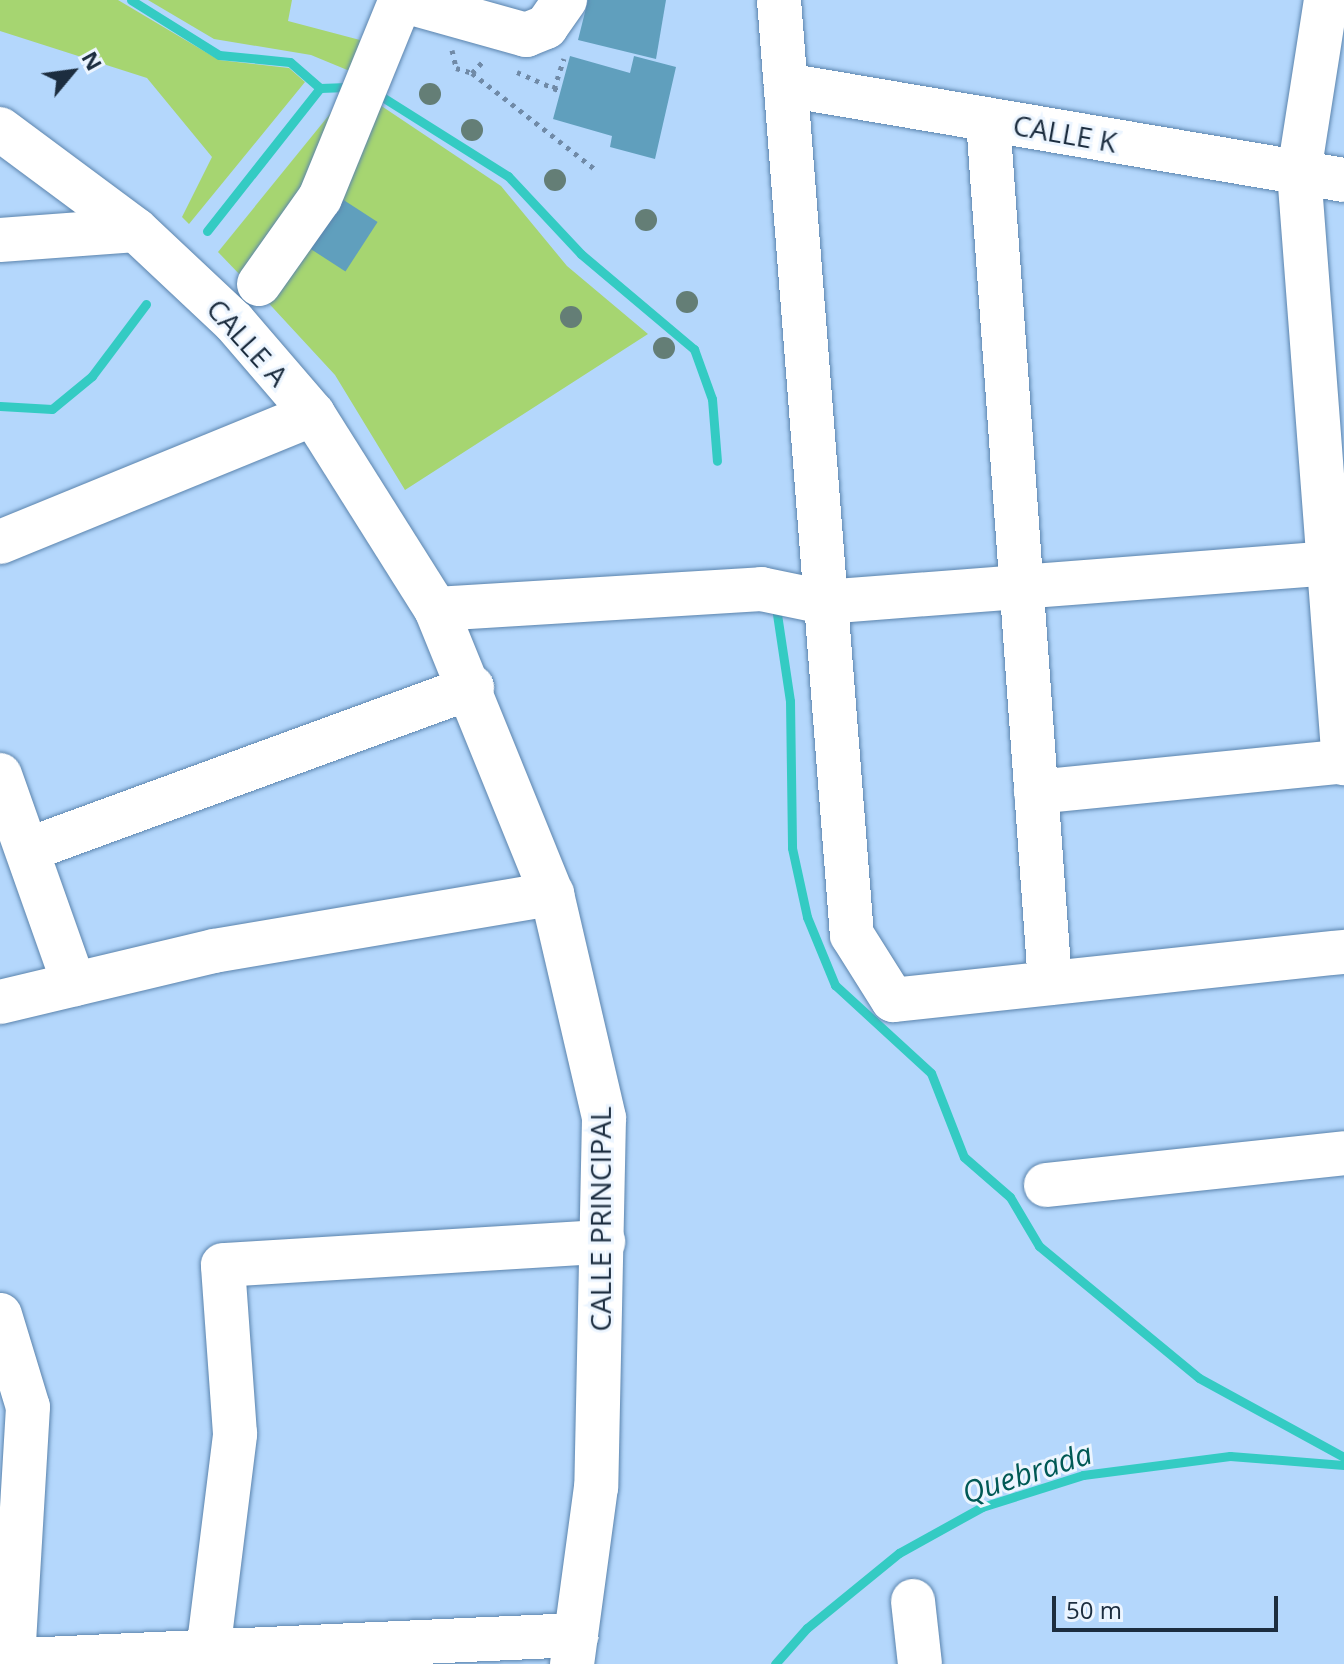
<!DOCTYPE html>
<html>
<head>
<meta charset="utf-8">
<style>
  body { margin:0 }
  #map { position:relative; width:1344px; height:1664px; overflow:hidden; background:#b4d7fc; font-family:"Open Sans",sans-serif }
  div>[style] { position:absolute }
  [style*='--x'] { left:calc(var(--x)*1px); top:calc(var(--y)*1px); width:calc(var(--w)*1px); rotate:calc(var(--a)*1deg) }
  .green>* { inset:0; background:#a6d571 }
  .stream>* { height:9px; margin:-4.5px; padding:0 4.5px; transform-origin:4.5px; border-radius:4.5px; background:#34cbc3 }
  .building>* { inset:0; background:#609fbd; transform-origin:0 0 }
  .path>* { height:5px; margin-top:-2.5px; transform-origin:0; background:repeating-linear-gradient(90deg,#708aa7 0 4px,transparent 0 10px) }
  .roads { filter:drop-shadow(0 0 2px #5b84ad) drop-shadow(0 0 2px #5b84ad) }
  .minor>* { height:44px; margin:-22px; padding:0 22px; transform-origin:22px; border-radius:22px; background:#fff }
  .trees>* { width:22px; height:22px; margin:-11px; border-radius:50%; background:#647e76 }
  span { translate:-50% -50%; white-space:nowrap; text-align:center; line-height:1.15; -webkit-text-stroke:6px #ecf5ff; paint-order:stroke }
  .street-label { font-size:28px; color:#1c2d3f }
  .water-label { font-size:30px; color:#005955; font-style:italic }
  .north { position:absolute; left:32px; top:32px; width:80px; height:80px; -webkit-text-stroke:6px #ecf5ff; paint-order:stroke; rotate:61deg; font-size:22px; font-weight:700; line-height:32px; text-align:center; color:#1c2d3f }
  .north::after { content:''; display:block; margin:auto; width:28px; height:36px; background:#1c2d3f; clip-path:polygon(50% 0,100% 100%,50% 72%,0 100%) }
  .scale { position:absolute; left:1052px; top:1596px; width:226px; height:36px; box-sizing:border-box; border:4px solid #1c2d3f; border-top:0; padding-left:10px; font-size:24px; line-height:28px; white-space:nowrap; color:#1c2d3f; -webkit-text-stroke:6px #ecf5ff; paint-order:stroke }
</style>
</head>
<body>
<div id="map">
  <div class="green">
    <div style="clip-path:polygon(0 0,118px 0,219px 60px,289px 68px,305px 82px,189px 224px,182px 217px,212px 157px,147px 78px,0 31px)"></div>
    <div style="clip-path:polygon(148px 0,292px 0,288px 21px,360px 40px,357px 74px,311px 55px,214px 39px)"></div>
    <div style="clip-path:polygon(374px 101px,501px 186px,567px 266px,648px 334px,405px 490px,335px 375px,262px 296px)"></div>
    <div style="clip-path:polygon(355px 105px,243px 278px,218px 252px,334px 109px)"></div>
  </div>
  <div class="stream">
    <div style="--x:131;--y:0;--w:104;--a:32"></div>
    <div style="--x:219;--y:55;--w:71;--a:5.6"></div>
    <div style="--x:290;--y:62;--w:40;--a:41"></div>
    <div style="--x:376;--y:93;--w:156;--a:32.2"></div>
    <div style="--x:508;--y:176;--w:107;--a:46.9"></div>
    <div style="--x:581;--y:254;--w:148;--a:40.1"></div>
    <div style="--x:694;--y:349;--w:53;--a:70.2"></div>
    <div style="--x:712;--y:399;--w:62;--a:85.4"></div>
    <div style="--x:207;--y:231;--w:182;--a:-51.7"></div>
    <div style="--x:320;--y:88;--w:34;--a:-2"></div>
    <div style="--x:0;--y:406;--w:52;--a:3.3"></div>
    <div style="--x:52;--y:409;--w:52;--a:-39.5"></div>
    <div style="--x:92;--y:376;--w:90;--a:-53.1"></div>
    <div style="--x:777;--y:614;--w:88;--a:81.5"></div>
    <div style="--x:790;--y:701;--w:147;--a:89.2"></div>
    <div style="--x:792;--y:848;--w:71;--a:77.7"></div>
    <div style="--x:807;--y:917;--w:74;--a:67.6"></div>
    <div style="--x:835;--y:985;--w:130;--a:42.5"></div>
    <div style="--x:931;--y:1073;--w:90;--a:68.6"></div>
    <div style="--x:964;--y:1157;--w:61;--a:41"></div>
    <div style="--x:1010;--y:1197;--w:57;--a:59.4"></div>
    <div style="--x:1039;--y:1246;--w:207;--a:39.5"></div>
    <div style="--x:1199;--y:1378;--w:165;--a:28.6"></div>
    <div style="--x:775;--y:1664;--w:48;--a:-48.4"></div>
    <div style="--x:807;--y:1628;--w:119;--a:-39.2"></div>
    <div style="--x:899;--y:1553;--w:95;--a:-29"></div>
    <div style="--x:982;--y:1507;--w:106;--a:-17.6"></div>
    <div style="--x:1083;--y:1475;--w:148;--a:-7.4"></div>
    <div style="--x:1230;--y:1456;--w:114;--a:4.5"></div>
  </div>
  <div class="building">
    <div style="clip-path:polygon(588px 0,666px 0,656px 59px,578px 40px)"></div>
    <div style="clip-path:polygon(570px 56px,630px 73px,634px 56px,676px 67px,655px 159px,610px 147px,612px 136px,553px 119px)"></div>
    <div style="left:339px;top:197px;width:46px;height:59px;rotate:33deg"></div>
  </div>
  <div class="path">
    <div style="--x:452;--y:50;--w:18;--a:77"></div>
    <div style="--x:456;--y:68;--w:17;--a:17"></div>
    <div style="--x:472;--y:73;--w:18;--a:-47"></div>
    <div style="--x:517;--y:72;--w:47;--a:23.8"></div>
    <div style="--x:472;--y:73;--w:157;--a:38"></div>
    <div style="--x:554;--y:89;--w:32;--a:-72"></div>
  </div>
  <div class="roads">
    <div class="minor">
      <div style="--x:401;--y:0;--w:130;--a:15.6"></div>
      <div style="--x:526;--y:35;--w:22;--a:-22"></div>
      <div style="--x:546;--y:27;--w:33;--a:-55"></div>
      <div style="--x:779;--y:0;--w:938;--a:85.54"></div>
      <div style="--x:852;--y:935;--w:77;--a:57.8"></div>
      <div style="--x:893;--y:1000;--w:454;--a:-6.1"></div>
      <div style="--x:1326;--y:0;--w:174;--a:98.9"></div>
      <div style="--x:1299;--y:172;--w:593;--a:85.65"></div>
      <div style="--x:786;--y:85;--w:566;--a:9.66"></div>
      <div style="--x:988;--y:120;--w:865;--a:85.89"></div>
      <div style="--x:0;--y:129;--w:169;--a:36.6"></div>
      <div style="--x:136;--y:230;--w:134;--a:43.2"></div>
      <div style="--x:234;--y:322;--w:121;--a:49.3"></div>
      <div style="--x:313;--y:414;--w:231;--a:57.8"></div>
      <div style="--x:436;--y:609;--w:308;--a:67.9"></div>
      <div style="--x:552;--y:894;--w:230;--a:76.9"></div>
      <div style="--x:604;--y:1118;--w:369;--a:91.2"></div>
      <div style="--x:596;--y:1487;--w:179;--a:97.7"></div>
      <div style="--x:0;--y:240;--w:136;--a:-4.2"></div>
      <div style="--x:259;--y:284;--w:105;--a:-54.7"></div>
      <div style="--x:320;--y:198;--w:214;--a:-67.8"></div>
      <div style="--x:0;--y:542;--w:338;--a:-22.2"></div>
      <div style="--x:436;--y:609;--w:326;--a:-3.5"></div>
      <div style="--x:761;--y:589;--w:64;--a:11.7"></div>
      <div style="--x:824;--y:602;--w:522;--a:-4.4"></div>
      <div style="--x:0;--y:775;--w:222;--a:70.5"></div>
      <div style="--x:1036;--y:792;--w:310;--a:-5.7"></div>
      <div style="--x:27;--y:850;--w:474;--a:-20.1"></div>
      <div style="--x:0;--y:1002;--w:220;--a:-13.4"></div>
      <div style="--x:214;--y:951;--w:343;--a:-9.6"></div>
      <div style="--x:1046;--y:1185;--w:300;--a:-6.1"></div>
      <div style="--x:0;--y:1315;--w:96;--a:73.1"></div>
      <div style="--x:28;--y:1407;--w:253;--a:93.4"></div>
      <div style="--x:913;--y:1601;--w:63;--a:83.7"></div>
      <div style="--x:208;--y:1652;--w:220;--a:-82.9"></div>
      <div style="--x:235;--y:1434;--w:169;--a:-94.1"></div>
      <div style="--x:223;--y:1265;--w:381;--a:-3.5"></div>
      <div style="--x:0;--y:1661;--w:577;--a:-2.58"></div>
    </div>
  </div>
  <div class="trees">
    <div style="left:430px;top:94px"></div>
    <div style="left:472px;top:130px"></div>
    <div style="left:555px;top:180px"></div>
    <div style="left:646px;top:220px"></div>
    <div style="left:687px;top:302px"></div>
    <div style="left:571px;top:317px"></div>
    <div style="left:664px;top:348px"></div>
  </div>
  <div class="street-label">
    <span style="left:1065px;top:133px;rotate:10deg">CALLE K</span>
    <span style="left:248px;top:342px;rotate:48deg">CALLE A</span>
    <span style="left:600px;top:1219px;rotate:-90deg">CALLE PRINCIPAL</span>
  </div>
  <div class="water-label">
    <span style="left:1027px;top:1473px;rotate:-18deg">Quebrada</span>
  </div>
  <div class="north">N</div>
  <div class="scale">50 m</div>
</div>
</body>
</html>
